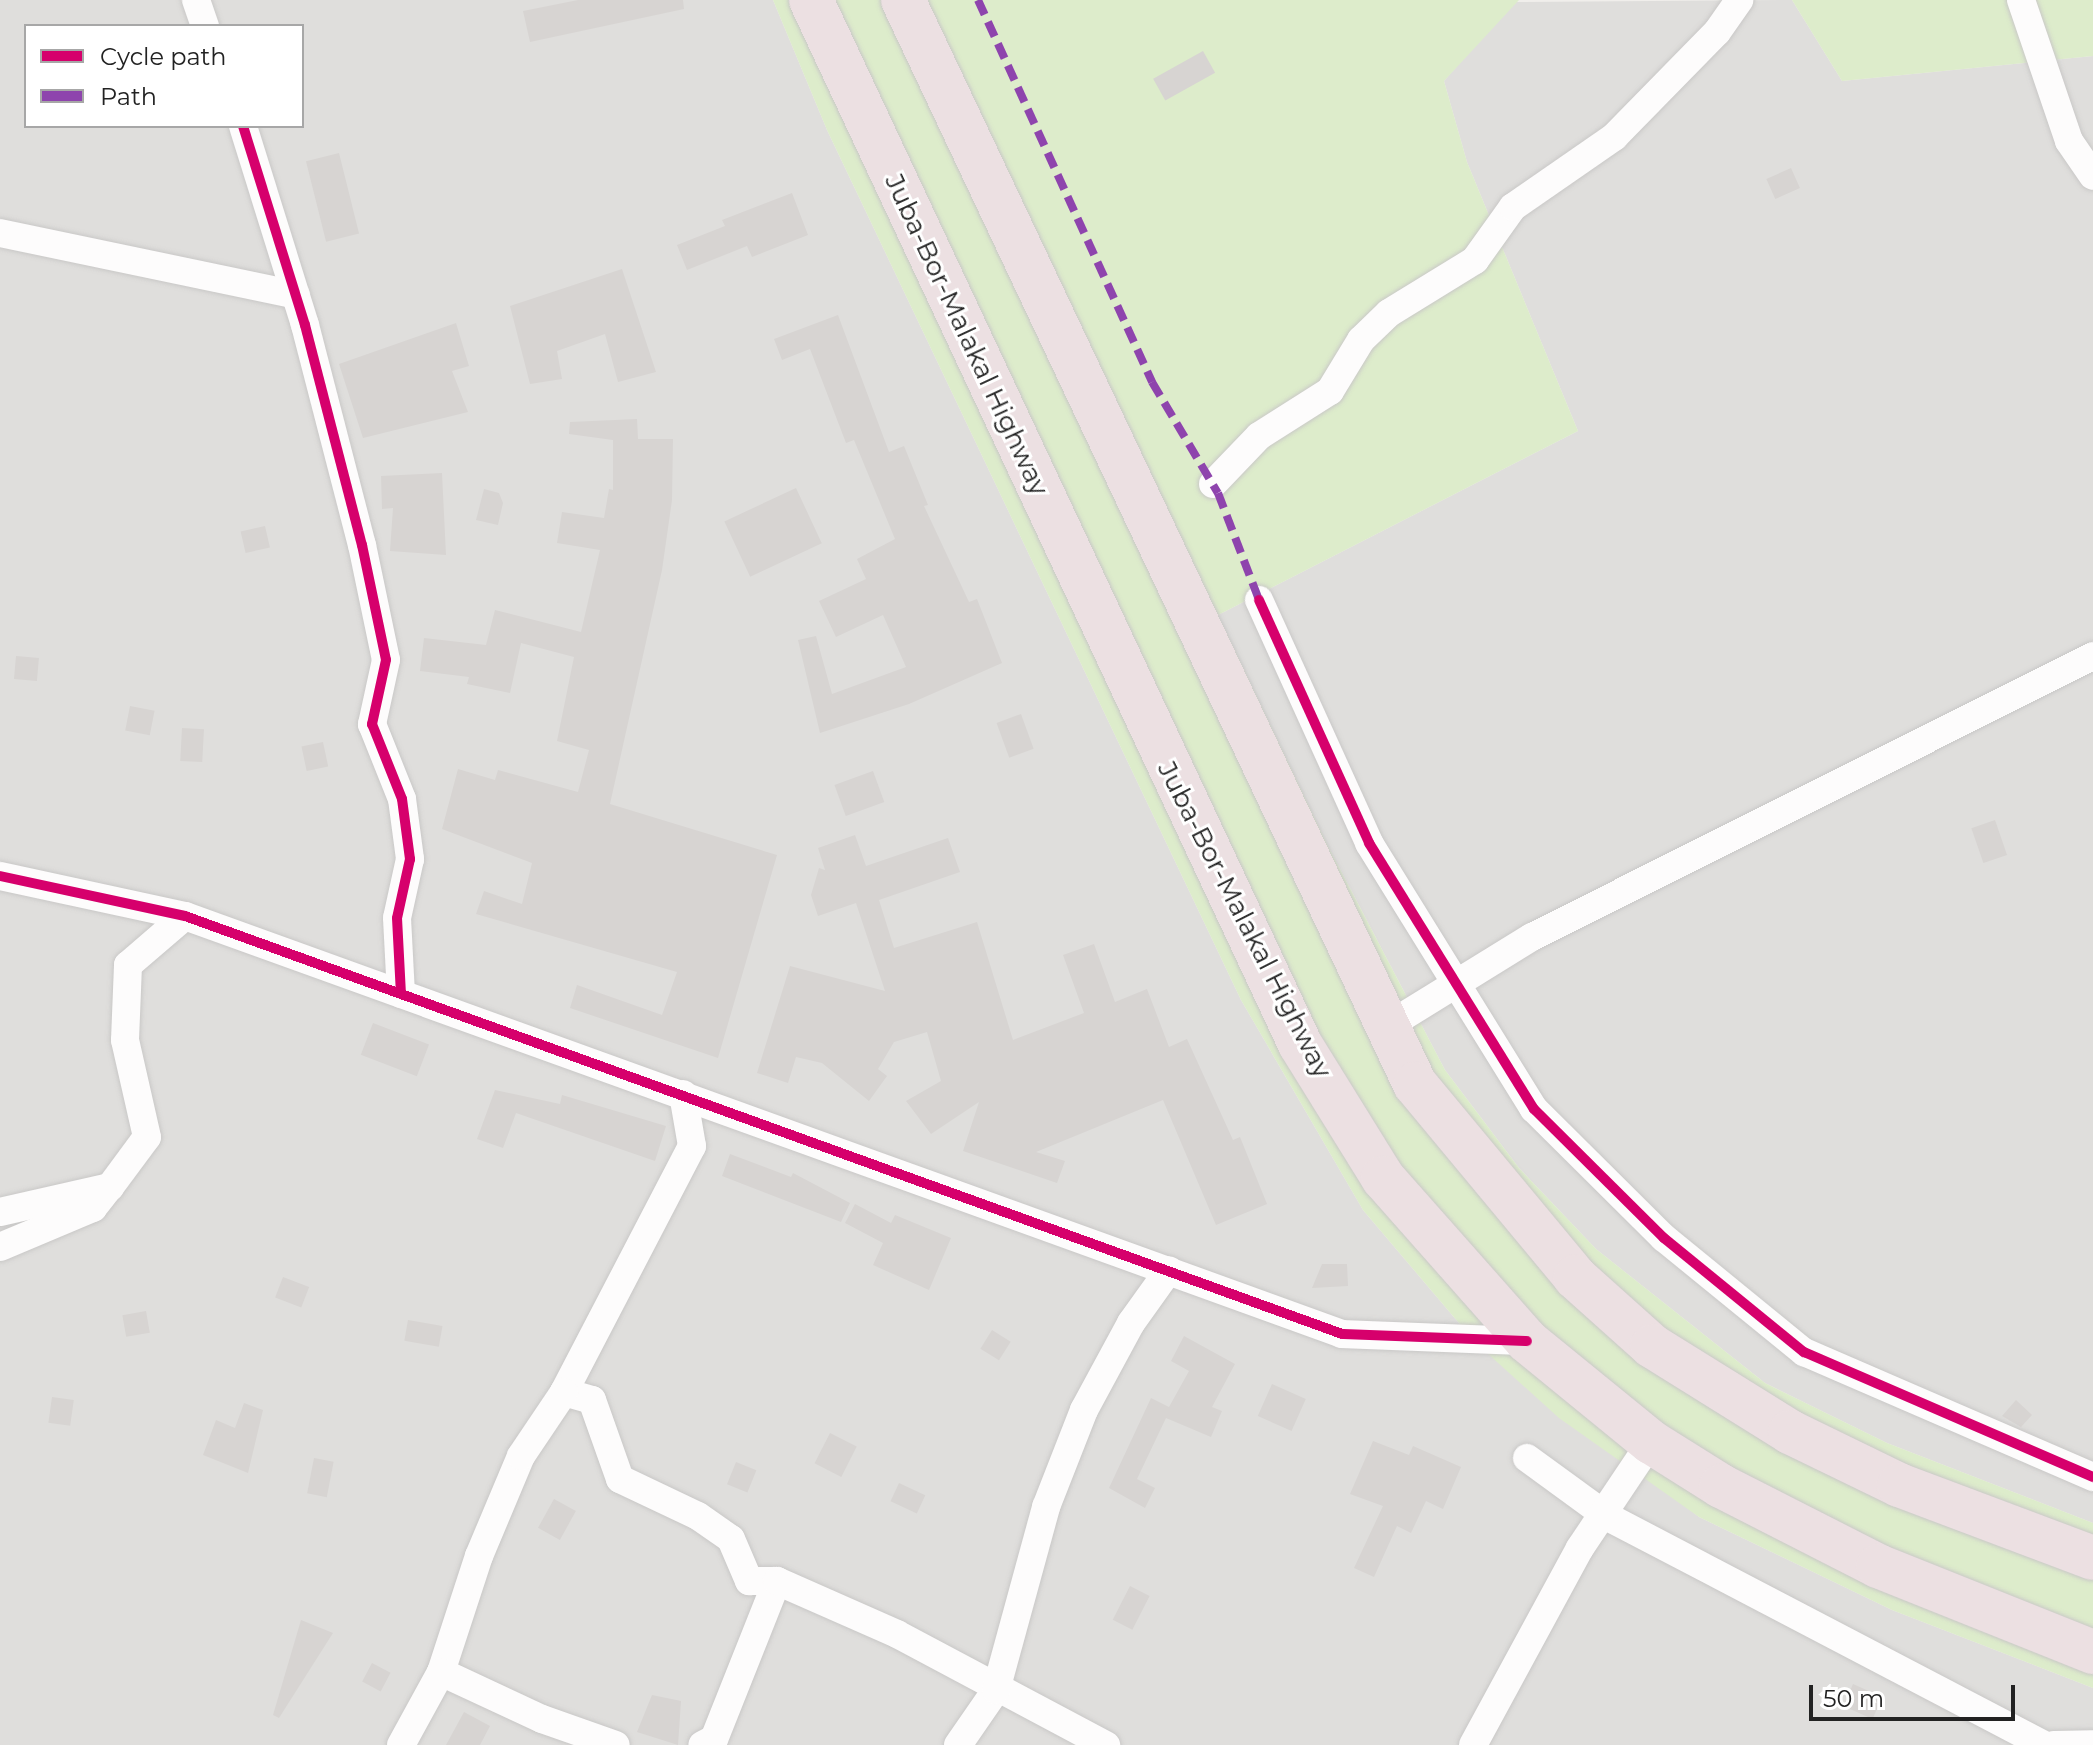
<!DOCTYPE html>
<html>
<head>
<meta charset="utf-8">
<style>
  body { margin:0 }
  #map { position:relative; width:2093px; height:1745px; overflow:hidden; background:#f0eeeb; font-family:Montserrat,sans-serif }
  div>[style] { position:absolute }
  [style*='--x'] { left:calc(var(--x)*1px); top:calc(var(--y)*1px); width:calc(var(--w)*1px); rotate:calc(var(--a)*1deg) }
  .residential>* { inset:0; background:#dfdedc }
  .grass>* { inset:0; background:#ddeccb }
  .building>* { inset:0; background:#d7d4d2; transform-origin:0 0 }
  .roads { filter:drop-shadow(0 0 2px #c9c8c7) drop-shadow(0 0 2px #c9c8c7) }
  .street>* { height:28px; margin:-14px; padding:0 14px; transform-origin:14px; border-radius:14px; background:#fdfcfc }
  .highway>* { height:44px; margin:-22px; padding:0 22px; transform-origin:22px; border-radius:22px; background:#ece0e2 }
  .quiet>* { height:8px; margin-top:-4px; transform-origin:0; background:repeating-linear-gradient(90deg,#8e44ad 0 16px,transparent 0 24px) }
  .cycleway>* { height:10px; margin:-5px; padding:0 5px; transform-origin:5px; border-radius:5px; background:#d6006c }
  span { translate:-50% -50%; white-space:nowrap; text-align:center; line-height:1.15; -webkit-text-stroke:6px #fff; paint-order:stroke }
  .street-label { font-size:26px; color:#222 }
  .legend { position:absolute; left:24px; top:24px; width:280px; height:104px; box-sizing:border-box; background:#fff; border:2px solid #a7a7a7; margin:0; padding:10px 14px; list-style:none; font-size:24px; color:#222 }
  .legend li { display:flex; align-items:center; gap:16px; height:40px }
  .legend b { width:40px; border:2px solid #a7a7a7 }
  .scale { position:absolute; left:1809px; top:1685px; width:206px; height:36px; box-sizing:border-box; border:4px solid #222; border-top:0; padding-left:10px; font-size:24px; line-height:28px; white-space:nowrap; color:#222; -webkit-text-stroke:6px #fff; paint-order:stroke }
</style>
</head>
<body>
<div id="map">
  <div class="residential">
    <div style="clip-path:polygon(evenodd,0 0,773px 0,827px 130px,1241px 1000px,1363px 1210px,1475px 1342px,1699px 1517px,1892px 1610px,2093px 1688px,2093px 1745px,0 1745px,0 0,26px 26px,302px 26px,302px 126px,26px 126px,26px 26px)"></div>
    <div style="clip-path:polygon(1792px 0,1842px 81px,2093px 56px,2093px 1523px,1887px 1443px,1765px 1383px,1596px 1249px,1519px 1168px,1445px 1070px,1328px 846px,1218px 615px,1578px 431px,1467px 162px,1444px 81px,1513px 2px)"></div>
  </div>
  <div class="grass">
    <div style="clip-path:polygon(773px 0,1519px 0,1444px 81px,1467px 162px,1578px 431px,1218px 615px,1328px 846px,1445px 1070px,1519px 1168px,1596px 1249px,1765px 1383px,1887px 1443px,2093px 1523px,2093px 1688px,1892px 1610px,1699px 1517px,1559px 1418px,1475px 1342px,1363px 1210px,1241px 1000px,827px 130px)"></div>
    <div style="clip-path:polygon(1792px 0,2093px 0,2093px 56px,1842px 81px)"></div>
  </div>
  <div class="building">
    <div style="clip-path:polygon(578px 0,683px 0,684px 9px,530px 42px,523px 11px)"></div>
    <div style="left:1203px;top:51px;width:25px;height:57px;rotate:61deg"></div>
    <div style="left:339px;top:153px;width:83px;height:34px;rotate:76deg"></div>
    <div style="left:1791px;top:168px;width:22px;height:27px;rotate:66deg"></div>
    <div style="clip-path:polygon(792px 193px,808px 235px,752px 257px,747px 246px,687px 270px,677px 245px,725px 226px,722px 220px)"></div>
    <div style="clip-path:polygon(622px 269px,656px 372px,618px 382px,605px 334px,557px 351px,562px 379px,530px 384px,510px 306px)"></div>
    <div style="clip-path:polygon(838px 315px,889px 452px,904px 446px,928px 505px,924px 506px,969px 602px,977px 599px,1002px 663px,909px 704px,820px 733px,798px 640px,816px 636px,832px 694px,906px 667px,883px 615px,836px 637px,819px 601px,866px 579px,857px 559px,895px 539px,854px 440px,846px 443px,810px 349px,782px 360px,774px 339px)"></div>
    <div style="clip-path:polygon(456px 323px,469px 366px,452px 371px,468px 412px,363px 438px,339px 364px)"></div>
    <div style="clip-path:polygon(637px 419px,638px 439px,673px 439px,672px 500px,662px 570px,610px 804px,777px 855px,718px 1058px,570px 1008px,577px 985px,662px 1015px,677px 972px,476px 914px,484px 891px,522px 904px,532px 863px,442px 829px,458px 769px,495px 780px,498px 770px,578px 792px,589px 750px,557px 741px,574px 657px,521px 643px,510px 693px,467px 684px,469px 677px,420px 671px,424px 638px,486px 645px,495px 610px,581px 632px,600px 550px,557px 543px,562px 512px,604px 518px,609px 489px,613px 490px,613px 440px,569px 434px,570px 422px)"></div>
    <div style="clip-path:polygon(442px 473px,446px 555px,390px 551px,393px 508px,382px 509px,381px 476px)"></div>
    <div style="left:796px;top:488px;width:61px;height:79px;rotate:65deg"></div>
    <div style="clip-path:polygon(484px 489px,499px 493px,503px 503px,498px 525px,476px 520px)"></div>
    <div style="left:265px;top:526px;width:22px;height:25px;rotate:77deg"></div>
    <div style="left:16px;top:656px;width:23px;height:23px;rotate:5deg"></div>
    <div style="left:130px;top:706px;width:25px;height:25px;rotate:11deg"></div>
    <div style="left:1021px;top:714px;width:37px;height:26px;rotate:70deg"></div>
    <div style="left:182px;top:728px;width:22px;height:33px;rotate:3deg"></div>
    <div style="left:323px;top:742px;width:25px;height:22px;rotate:78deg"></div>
    <div style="left:873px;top:771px;width:33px;height:41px;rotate:70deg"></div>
    <div style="left:1995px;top:820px;width:37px;height:25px;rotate:71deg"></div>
    <div style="clip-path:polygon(855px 835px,866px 866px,948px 838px,960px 872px,879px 900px,894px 948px,977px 922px,1013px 1040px,1084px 1013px,1063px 955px,1094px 944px,1115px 1002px,1147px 989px,1169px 1047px,1187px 1039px,1233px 1140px,1240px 1137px,1267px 1204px,1216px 1225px,1163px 1100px,1036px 1152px,1065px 1161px,1057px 1183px,963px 1151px,979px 1102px,931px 1134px,906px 1101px,941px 1081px,927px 1032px,894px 1042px,878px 1069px,887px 1076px,869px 1101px,822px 1063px,796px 1057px,788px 1083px,757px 1073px,790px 966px,885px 991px,856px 903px,818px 916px,811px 895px,819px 868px,825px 870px,818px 848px)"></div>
    <div style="left:373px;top:1023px;width:60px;height:34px;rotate:21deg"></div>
    <div style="clip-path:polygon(495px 1090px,560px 1104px,562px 1095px,666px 1126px,655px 1161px,516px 1113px,503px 1148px,477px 1139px)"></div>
    <div style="clip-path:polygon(730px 1154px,791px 1177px,793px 1173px,850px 1203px,841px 1222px,722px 1176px)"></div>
    <div style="clip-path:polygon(855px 1204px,891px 1223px,895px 1215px,951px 1238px,929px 1290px,873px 1265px,883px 1243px,845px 1223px)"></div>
    <div style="clip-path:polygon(1322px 1264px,1347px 1264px,1348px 1286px,1312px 1288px)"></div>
    <div style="left:283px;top:1277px;width:28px;height:22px;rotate:21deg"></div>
    <div style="left:146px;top:1311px;width:22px;height:24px;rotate:80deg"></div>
    <div style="left:408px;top:1320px;width:35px;height:21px;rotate:10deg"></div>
    <div style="left:992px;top:1330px;width:22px;height:22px;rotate:32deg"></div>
    <div style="clip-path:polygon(1184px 1336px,1235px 1364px,1212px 1407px,1222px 1411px,1211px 1437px,1166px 1418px,1137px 1479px,1155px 1488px,1145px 1508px,1109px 1488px,1151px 1398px,1169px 1407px,1189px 1371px,1171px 1361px)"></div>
    <div style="left:1272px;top:1384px;width:37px;height:35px;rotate:24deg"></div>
    <div style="left:52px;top:1397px;width:22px;height:26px;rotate:8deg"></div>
    <div style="clip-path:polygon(2016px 1400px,2032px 1415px,2021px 1427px,2002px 1416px)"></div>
    <div style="clip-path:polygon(244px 1403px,263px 1410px,248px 1473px,203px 1455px,216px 1420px,235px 1428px)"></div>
    <div style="left:830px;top:1433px;width:30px;height:34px;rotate:27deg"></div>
    <div style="clip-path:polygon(1373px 1441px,1409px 1455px,1413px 1446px,1461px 1467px,1443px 1509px,1426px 1501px,1411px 1533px,1397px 1526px,1374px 1577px,1354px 1568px,1383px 1506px,1350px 1494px)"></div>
    <div style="left:314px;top:1458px;width:20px;height:36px;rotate:11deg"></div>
    <div style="left:736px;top:1462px;width:22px;height:24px;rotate:22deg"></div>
    <div style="left:899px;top:1483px;width:29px;height:20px;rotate:25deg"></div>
    <div style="left:554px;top:1499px;width:25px;height:33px;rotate:29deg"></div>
    <div style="left:1130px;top:1586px;width:22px;height:38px;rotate:27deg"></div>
    <div style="clip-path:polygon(301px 1620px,333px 1633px,279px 1718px,273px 1715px)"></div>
    <div style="left:372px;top:1663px;width:21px;height:21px;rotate:28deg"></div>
    <div style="left:1853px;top:1684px;width:32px;height:24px;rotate:24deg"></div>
    <div style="clip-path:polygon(652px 1695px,681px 1701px,678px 1745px,637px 1732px)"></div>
    <div style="clip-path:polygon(464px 1712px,490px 1726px,480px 1745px,446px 1745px)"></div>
  </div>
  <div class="roads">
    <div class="street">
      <div style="--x:196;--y:0;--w:28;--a:71"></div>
      <div style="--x:2021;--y:0;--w:149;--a:71.2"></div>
      <div style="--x:2069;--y:141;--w:42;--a:55.6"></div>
      <div style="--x:243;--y:126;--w:208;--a:72.7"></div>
      <div style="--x:305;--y:325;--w:227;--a:75.5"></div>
      <div style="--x:362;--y:545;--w:117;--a:78.2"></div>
      <div style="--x:386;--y:660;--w:66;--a:102.3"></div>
      <div style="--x:372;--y:724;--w:81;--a:68.2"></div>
      <div style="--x:402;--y:799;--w:61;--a:82.4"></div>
      <div style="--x:410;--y:859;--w:60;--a:102.4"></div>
      <div style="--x:397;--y:918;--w:76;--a:87"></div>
      <div style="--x:0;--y:233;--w:302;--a:11.8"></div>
      <div style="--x:1213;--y:484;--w:66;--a:-46.2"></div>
      <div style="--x:1259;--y:436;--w:84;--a:-32.4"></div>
      <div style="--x:1330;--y:391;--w:60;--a:-58.7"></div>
      <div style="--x:1361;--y:340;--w:39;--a:-44"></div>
      <div style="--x:1389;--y:313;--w:101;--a:-31.6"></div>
      <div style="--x:1475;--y:260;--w:65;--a:-54.4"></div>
      <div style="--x:1513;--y:207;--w:123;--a:-34.7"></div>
      <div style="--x:1614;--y:137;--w:147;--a:-45.6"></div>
      <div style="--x:1717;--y:32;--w:39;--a:-55"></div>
      <div style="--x:1259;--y:600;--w:267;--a:65.6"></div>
      <div style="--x:1369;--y:843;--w:313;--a:58.2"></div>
      <div style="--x:1534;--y:1109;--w:183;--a:44.8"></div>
      <div style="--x:1664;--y:1238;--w:181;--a:39.2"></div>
      <div style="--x:1804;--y:1352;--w:315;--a:23.4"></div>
      <div style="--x:0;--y:876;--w:189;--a:12.2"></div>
      <div style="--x:185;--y:916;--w:1230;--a:19.86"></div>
      <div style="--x:1342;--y:1334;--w:185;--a:2.2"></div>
      <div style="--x:1386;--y:1027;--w:172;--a:-31.7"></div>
      <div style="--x:1532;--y:937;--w:627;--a:-26.61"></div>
      <div style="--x:683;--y:1094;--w:53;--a:80.2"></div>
      <div style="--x:692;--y:1146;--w:277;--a:117.5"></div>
      <div style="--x:564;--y:1392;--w:29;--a:16"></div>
      <div style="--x:592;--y:1400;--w:84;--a:70.5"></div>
      <div style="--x:620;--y:1479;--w:86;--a:25.4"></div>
      <div style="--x:698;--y:1516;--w:40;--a:34.9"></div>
      <div style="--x:731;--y:1539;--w:46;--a:66.8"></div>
      <div style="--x:749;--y:1581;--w:28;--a:0"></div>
      <div style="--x:777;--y:1581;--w:170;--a:111.7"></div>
      <div style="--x:714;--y:1739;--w:13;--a:153"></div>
      <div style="--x:0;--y:1212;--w:113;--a:-12.8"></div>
      <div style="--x:110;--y:1187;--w:62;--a:-53.5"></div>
      <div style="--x:147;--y:1137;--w:99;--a:-102.8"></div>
      <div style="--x:125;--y:1040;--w:75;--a:-87.7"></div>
      <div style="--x:128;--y:965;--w:75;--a:-40.7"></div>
      <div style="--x:0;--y:1247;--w:101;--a:-22.8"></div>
      <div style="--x:93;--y:1208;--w:23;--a:-52"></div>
      <div style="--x:1527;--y:1458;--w:100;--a:36.1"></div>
      <div style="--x:1608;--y:1517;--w:492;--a:27.6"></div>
      <div style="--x:777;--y:1581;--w:131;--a:23.8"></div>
      <div style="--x:897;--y:1634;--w:237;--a:28"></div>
      <div style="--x:441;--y:1672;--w:122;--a:-71.9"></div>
      <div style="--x:479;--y:1556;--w:108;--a:-67.2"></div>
      <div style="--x:521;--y:1456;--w:77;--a:-56.1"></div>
      <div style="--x:401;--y:1745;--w:83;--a:-61.3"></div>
      <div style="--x:441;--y:1672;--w:111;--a:25"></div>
      <div style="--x:542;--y:1719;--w:78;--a:19.4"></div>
      <div style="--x:958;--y:1745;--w:67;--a:-55.4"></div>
      <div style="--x:996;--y:1690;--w:190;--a:-74.7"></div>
      <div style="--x:1046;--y:1507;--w:104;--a:-68.6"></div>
      <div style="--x:1084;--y:1410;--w:99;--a:-61.6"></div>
      <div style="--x:1131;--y:1323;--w:65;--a:-54.4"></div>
      <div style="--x:1473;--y:1745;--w:224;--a:-61.5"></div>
      <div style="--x:1580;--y:1548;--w:128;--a:-56.2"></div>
      <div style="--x:2054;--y:1745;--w:39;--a:-1"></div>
    </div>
    <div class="highway">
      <div style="--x:811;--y:0;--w:1153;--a:64.9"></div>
      <div style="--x:1300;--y:1044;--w:158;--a:58.2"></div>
      <div style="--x:1383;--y:1178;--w:217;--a:48.5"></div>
      <div style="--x:1527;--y:1341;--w:160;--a:39.2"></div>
      <div style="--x:1651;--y:1442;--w:83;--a:32.2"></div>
      <div style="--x:1721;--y:1486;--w:176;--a:27"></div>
      <div style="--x:1878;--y:1566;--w:232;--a:21.8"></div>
      <div style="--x:903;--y:0;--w:1199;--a:64.72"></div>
      <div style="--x:1415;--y:1084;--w:251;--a:50.3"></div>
      <div style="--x:1575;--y:1277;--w:103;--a:41.9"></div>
      <div style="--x:1652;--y:1346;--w:163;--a:31.9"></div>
      <div style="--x:1790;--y:1432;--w:121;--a:25.9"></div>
      <div style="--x:1899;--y:1485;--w:207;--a:20.6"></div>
    </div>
  </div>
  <div class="quiet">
    <div style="--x:978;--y:0;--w:420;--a:65.5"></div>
    <div style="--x:1152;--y:382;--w:129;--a:59.3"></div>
    <div style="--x:1218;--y:493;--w:115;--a:69"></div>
  </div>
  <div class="cycleway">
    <div style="--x:243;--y:126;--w:208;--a:72.7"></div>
    <div style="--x:305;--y:325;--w:227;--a:75.5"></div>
    <div style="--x:362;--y:545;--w:117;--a:78.2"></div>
    <div style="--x:386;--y:660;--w:66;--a:102.3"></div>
    <div style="--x:372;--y:724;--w:81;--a:68.2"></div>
    <div style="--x:402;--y:799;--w:61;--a:82.4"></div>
    <div style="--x:410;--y:859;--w:60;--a:102.4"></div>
    <div style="--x:397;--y:918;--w:76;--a:87"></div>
    <div style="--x:1259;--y:600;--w:267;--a:65.6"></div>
    <div style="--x:1369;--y:843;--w:313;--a:58.2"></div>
    <div style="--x:1534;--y:1109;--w:183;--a:44.8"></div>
    <div style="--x:1664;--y:1238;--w:181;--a:39.2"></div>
    <div style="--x:1804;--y:1352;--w:315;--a:23.4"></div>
    <div style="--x:0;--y:876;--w:189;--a:12.2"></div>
    <div style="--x:185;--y:916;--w:1230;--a:19.86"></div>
    <div style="--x:1342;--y:1334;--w:185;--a:2.2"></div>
  </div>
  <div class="street-label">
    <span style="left:966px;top:335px;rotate:65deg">Juba-Bor-Malakal Highway</span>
    <span style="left:1244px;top:920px;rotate:63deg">Juba-Bor-Malakal Highway</span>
  </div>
  <ul class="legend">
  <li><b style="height:10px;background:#d6006c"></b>Cycle path</li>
  <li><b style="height:10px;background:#8e44ad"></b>Path</li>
  </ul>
  <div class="scale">50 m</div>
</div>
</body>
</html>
